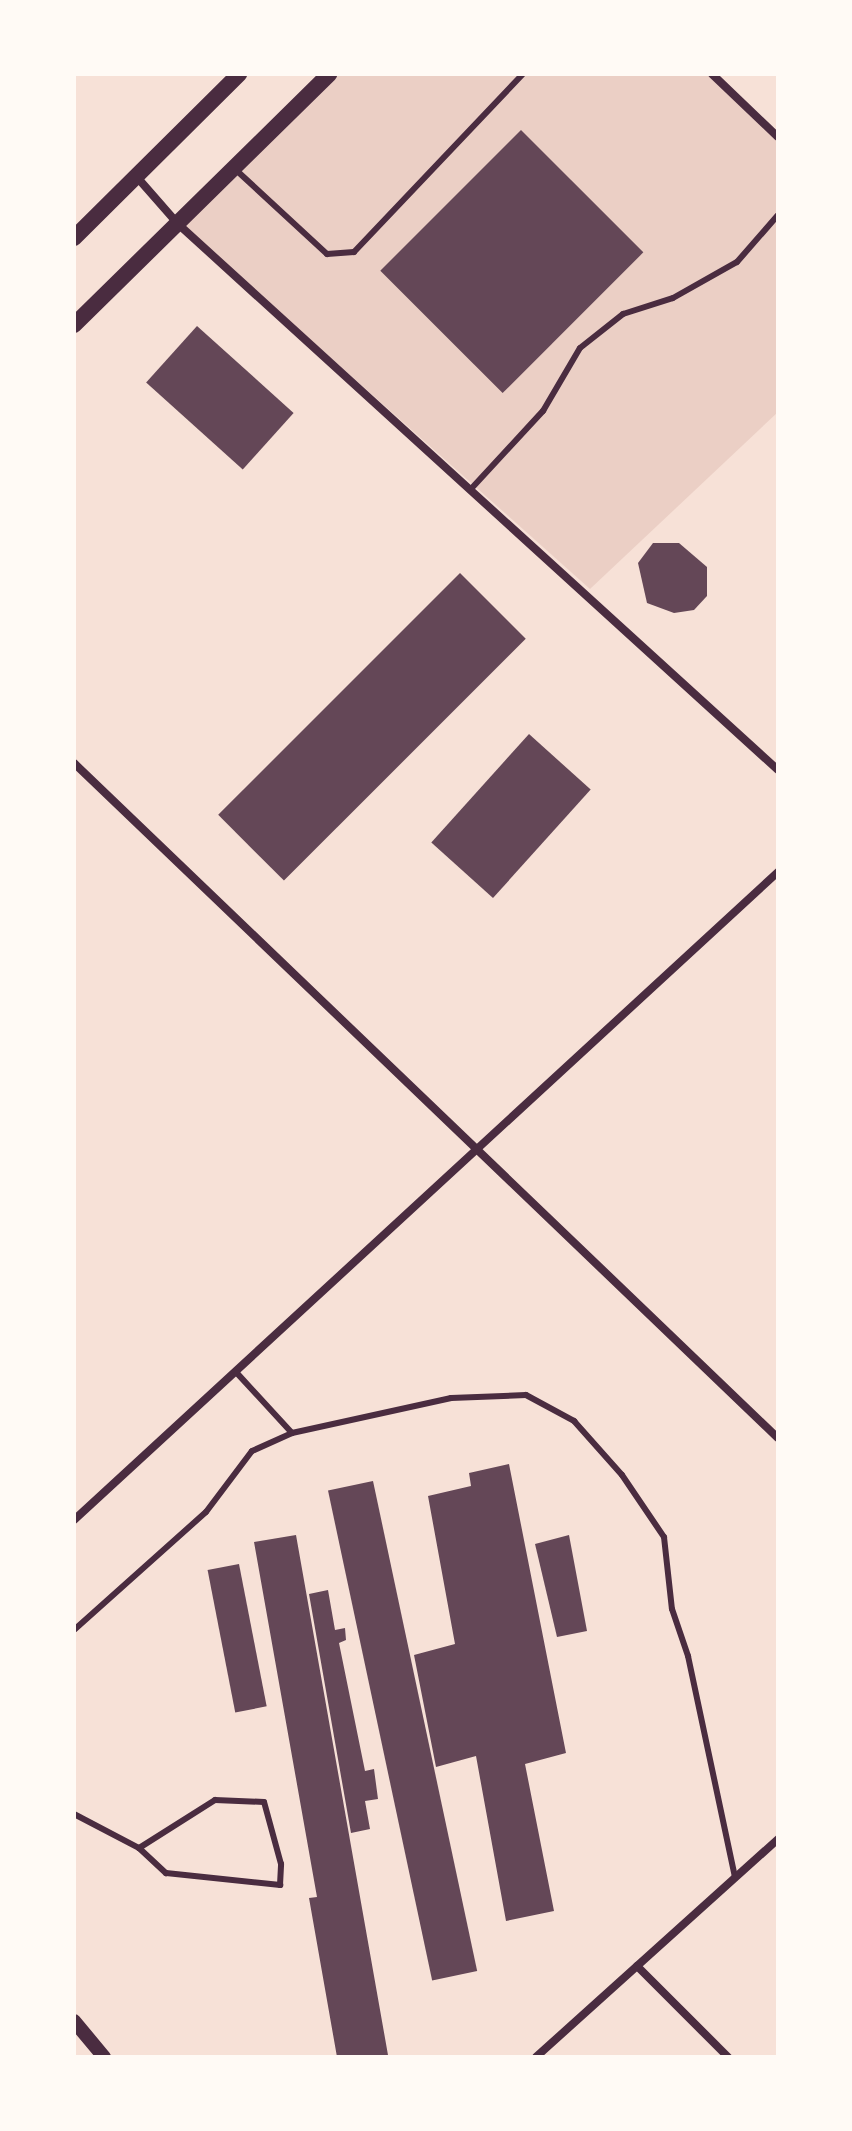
<!DOCTYPE html>
<html>
<head>
<meta charset="utf-8">
<style>
  body { margin:0 }
  #map { position:relative; width:852px; height:2131px; overflow:hidden; background:#f7e1d7; font-family:"Space Grotesk",sans-serif }
  div>[style] { position:absolute }
  [style*='--x'] { left:calc(var(--x)*1px); top:calc(var(--y)*1px); width:calc(var(--w)*1px); rotate:calc(var(--a)*1deg) }
  .green>* { inset:0; background:#ebcfc5 }
  .building>* { inset:0; background:#644757; transform-origin:0 0 }
  .service>* { height:6px; margin:-3px; padding:0 3px; transform-origin:3px; border-radius:3px; background:#4a2c40 }
  .minor>* { height:8px; margin:-4px; padding:0 4px; transform-origin:4px; border-radius:4px; background:#4a2c40 }
  .tertiary>* { height:14px; margin:-7px; padding:0 7px; transform-origin:7px; border-radius:7px; background:#4a2c40 }
  .secondary>* { height:16px; margin:-8px; padding:0 8px; transform-origin:8px; border-radius:8px; background:#4a2c40 }
  span { translate:-50% -50%; white-space:nowrap; text-align:center; line-height:1.15; -webkit-text-stroke:6px #fffaf5; paint-order:stroke }
  .frame { position:absolute; inset:0; border:76px solid #fffaf5; pointer-events:none }
</style>
</head>
<body>
<div id="map">
  <div class="green">
    <div style="clip-path:polygon(332px 74px,714px 74px,778px 134px,778px 412px,590px 589px,181px 224px)"></div>
  </div>
  <div class="building">
    <div style="left:521px;top:130px;width:173px;height:199px;rotate:45deg"></div>
    <div style="left:197px;top:326px;width:130px;height:76px;rotate:42deg"></div>
    <div style="clip-path:polygon(653px 543px,679px 543px,707px 567px,707px 596px,694px 610px,674px 613px,647px 603px,638px 563px)"></div>
    <div style="left:460px;top:573px;width:93px;height:342px;rotate:45deg"></div>
    <div style="left:529px;top:734px;width:83px;height:146px;rotate:42deg"></div>
    <div style="clip-path:polygon(509px 1464px,566px 1753px,525px 1764px,554px 1911px,506px 1921px,476px 1756px,436px 1767px,414px 1655px,455px 1644px,428px 1496px,471px 1486px,469px 1473px)"></div>
    <div style="left:373px;top:1481px;width:501px;height:46px;rotate:78deg"></div>
    <div style="clip-path:polygon(296px 1535px,388px 2055px,381px 2057px,337px 2057px,309px 1898px,317px 1897px,254px 1542px)"></div>
    <div style="clip-path:polygon(569px 1535px,587px 1631px,557px 1637px,535px 1544px)"></div>
    <div style="left:239px;top:1564px;width:145px;height:32px;rotate:79deg"></div>
    <div style="clip-path:polygon(328px 1590px,335px 1630px,345px 1628px,346px 1640px,339px 1643px,365px 1771px,374px 1769px,378px 1799px,365px 1801px,370px 1829px,351px 1833px,309px 1594px)"></div>
  </div>
  <div class="service">
    <div style="--x:236;--y:170;--w:124;--a:42.7"></div>
    <div style="--x:327;--y:254;--w:27;--a:-4"></div>
    <div style="--x:354;--y:252;--w:245;--a:-46.5"></div>
    <div style="--x:470;--y:490;--w:108;--a:-47.3"></div>
    <div style="--x:543;--y:411;--w:73;--a:-59.6"></div>
    <div style="--x:580;--y:348;--w:55;--a:-38.3"></div>
    <div style="--x:623;--y:314;--w:52;--a:-17.7"></div>
    <div style="--x:673;--y:298;--w:73;--a:-29.4"></div>
    <div style="--x:737;--y:262;--w:62;--a:-48.9"></div>
    <div style="--x:292;--y:1433;--w:163;--a:-12.4"></div>
    <div style="--x:451;--y:1398;--w:75;--a:-2.3"></div>
    <div style="--x:526;--y:1395;--w:55;--a:28.4"></div>
    <div style="--x:574;--y:1421;--w:72;--a:48.4"></div>
    <div style="--x:622;--y:1475;--w:75;--a:55.9"></div>
    <div style="--x:664;--y:1537;--w:72;--a:83.7"></div>
    <div style="--x:672;--y:1609;--w:50;--a:71.2"></div>
    <div style="--x:688;--y:1656;--w:227;--a:78"></div>
    <div style="--x:74;--y:1630;--w:177;--a:-41.8"></div>
    <div style="--x:206;--y:1512;--w:76;--a:-53"></div>
    <div style="--x:252;--y:1451;--w:44;--a:-24.2"></div>
    <div style="--x:292;--y:1433;--w:83;--a:-132.6"></div>
    <div style="--x:74;--y:1814;--w:73;--a:27.6"></div>
    <div style="--x:139;--y:1848;--w:37;--a:43"></div>
    <div style="--x:166;--y:1873;--w:115;--a:6"></div>
    <div style="--x:280;--y:1885;--w:21;--a:-87"></div>
    <div style="--x:281;--y:1864;--w:64;--a:-105.3"></div>
    <div style="--x:264;--y:1802;--w:49;--a:-177.7"></div>
    <div style="--x:215;--y:1800;--w:90;--a:147.7"></div>
  </div>
  <div class="minor">
    <div style="--x:712;--y:74;--w:91;--a:43.7"></div>
    <div style="--x:136;--y:176;--w:64;--a:48.8"></div>
    <div style="--x:178;--y:224;--w:811;--a:42.3"></div>
    <div style="--x:74;--y:763;--w:975;--a:43.8"></div>
    <div style="--x:74;--y:1520;--w:957;--a:-42.63"></div>
    <div style="--x:637;--y:1966;--w:129;--a:45"></div>
    <div style="--x:536;--y:2057;--w:326;--a:-42"></div>
  </div>
  <div class="tertiary">
    <div style="--x:74;--y:2021;--w:47;--a:50.2"></div>
  </div>
  <div class="secondary">
    <div style="--x:74;--y:238;--w:233;--a:-44.8"></div>
    <div style="--x:74;--y:325;--w:358;--a:-44.5"></div>
  </div>
  <div class="frame"></div>
</div>
</body>
</html>
